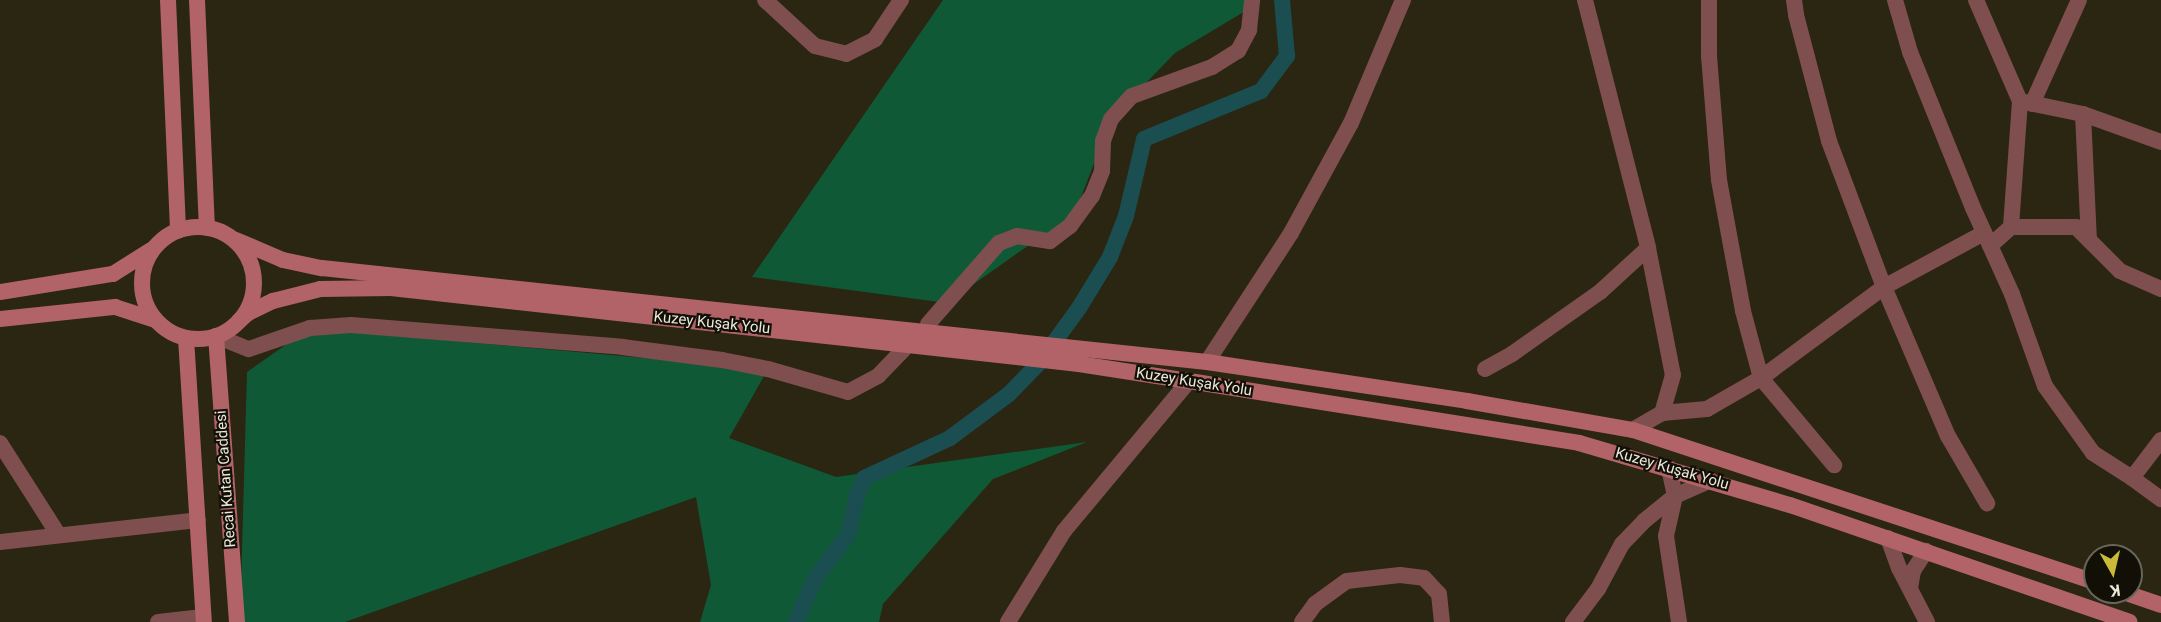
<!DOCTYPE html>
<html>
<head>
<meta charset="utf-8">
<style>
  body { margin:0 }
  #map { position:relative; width:2161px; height:622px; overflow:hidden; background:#2a2612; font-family:Roboto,sans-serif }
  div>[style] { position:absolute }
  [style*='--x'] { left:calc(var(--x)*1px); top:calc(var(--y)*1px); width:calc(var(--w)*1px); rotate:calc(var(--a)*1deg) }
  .forest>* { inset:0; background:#105937 }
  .canal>* { height:16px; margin:-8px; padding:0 8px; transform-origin:8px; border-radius:8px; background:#1a4e51 }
  .minor>* { height:16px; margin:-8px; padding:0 8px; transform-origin:8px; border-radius:8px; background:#7f4e4f }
  .tertiary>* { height:16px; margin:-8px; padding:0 8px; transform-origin:8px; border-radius:8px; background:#7f4e4f }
  .secondary>* { height:16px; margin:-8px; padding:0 8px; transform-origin:8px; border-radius:8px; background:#b26367 }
  .secondary>.ring { margin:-8px; padding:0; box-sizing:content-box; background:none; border:16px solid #b26367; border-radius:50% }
  span { translate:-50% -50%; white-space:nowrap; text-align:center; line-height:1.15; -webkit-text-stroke:4.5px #110f06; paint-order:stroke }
  .street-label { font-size:15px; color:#eae7db }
  .north { position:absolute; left:2083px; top:544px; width:60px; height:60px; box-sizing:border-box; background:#110f06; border:2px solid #68655b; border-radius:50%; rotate:172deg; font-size:16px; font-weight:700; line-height:24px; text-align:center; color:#eae7db }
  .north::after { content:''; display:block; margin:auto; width:21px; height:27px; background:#caba3a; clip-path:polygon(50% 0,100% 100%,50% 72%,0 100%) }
</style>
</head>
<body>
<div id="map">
  <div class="forest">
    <div style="clip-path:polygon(943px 0,1248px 0,1252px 7px,1175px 53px,1111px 119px,1070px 226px,1036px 240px,947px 303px,752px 277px)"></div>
    <div style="clip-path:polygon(310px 328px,768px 369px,729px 438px,836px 477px,1087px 442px,993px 479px,883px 604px,879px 622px,700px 622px,711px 585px,696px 497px,345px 622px,240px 622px,247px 372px)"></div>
  </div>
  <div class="canal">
    <div style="--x:796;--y:622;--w:47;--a:-66.2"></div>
    <div style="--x:815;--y:579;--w:57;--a:-53.5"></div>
    <div style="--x:849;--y:533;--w:35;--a:-78"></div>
    <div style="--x:856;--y:499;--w:22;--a:-69"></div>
    <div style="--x:864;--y:478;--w:95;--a:-24.9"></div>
    <div style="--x:950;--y:438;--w:74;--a:-36.7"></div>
    <div style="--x:1009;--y:394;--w:43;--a:-45.9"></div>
    <div style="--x:1039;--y:363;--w:68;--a:-54"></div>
    <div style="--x:1079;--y:308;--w:60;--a:-58.7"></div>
    <div style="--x:1110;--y:257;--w:44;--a:-68.7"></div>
    <div style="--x:1126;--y:216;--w:79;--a:-76.8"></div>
    <div style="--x:1144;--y:139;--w:126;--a:-22.3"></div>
    <div style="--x:1261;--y:91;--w:44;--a:-53.4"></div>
    <div style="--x:1287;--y:56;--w:56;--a:-95.1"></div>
  </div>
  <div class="minor">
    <div style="--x:765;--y:0;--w:68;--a:42.6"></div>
    <div style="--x:815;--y:46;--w:32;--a:14"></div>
    <div style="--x:846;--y:54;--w:33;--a:-27"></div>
    <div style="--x:875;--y:39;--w:47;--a:-56.3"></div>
    <div style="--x:1585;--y:0;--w:256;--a:75.7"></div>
    <div style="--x:1648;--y:248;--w:129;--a:78.9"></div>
    <div style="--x:1673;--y:375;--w:40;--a:106"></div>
    <div style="--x:1662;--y:413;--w:34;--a:150"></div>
    <div style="--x:1709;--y:0;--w:56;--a:90"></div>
    <div style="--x:1709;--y:56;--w:124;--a:85.4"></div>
    <div style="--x:1719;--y:180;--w:133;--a:79.6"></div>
    <div style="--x:1743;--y:311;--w:69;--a:75"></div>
    <div style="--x:1761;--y:378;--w:114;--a:50"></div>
    <div style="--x:1794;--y:0;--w:15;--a:82"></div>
    <div style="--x:1796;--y:15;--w:130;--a:75.3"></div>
    <div style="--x:1829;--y:141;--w:156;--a:69.4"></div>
    <div style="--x:1884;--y:287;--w:162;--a:66.8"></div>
    <div style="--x:1948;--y:436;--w:78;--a:59.8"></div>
    <div style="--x:1895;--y:0;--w:54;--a:73.9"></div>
    <div style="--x:1910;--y:52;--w:168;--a:68"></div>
    <div style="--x:1973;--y:208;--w:94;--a:65.6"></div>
    <div style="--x:2012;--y:294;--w:98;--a:70.3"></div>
    <div style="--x:2045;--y:386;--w:82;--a:54.4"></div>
    <div style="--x:2093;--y:453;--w:46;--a:32.7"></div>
    <div style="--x:2132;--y:478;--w:48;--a:-52.7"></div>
    <div style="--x:1976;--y:0;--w:110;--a:66.5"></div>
    <div style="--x:2020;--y:101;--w:126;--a:94.1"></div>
    <div style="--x:2011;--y:227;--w:28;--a:138"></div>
    <div style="--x:2020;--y:101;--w:64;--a:11.7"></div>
    <div style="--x:2083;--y:114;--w:126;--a:87.3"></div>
    <div style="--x:2032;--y:104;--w:114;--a:-65.7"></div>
    <div style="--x:2083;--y:114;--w:83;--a:19.7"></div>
    <div style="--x:2011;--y:227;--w:65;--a:0"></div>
    <div style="--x:2076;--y:227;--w:62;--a:45"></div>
    <div style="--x:2120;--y:271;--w:45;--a:23.7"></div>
    <div style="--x:928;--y:324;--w:108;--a:-48.8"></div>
    <div style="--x:999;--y:243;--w:19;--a:-21"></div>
    <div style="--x:1017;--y:236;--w:33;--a:9"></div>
    <div style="--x:1050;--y:241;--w:25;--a:-37"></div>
    <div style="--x:1070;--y:226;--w:37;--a:-54"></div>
    <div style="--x:1092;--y:196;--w:27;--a:-68"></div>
    <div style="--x:1102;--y:171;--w:30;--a:-88"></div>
    <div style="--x:1103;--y:141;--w:23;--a:-70"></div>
    <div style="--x:1111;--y:119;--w:31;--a:-48"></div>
    <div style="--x:1132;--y:96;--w:85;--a:-19.9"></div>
    <div style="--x:1212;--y:67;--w:31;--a:-32"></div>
    <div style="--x:1238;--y:51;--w:24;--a:-62"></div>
    <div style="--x:1249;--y:30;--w:30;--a:-84"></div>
    <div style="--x:216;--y:336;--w:35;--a:22"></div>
    <div style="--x:249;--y:349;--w:65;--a:-19"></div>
    <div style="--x:310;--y:328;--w:41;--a:-4.2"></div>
    <div style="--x:351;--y:325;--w:272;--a:4.6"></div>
    <div style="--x:622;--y:347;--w:101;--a:7.4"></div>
    <div style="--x:722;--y:360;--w:47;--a:11.1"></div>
    <div style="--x:768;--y:369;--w:83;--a:16"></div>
    <div style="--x:848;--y:392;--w:34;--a:-28"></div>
    <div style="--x:878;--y:376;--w:37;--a:-46"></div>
    <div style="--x:1485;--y:369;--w:31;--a:-29"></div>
    <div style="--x:1512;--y:354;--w:108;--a:-35.2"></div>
    <div style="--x:1600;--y:292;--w:65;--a:-42.5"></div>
    <div style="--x:1662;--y:413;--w:45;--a:-5.1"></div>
    <div style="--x:1707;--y:409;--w:62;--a:-29.9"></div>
    <div style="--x:1761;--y:378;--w:153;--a:-36.5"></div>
    <div style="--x:1884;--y:287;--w:114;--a:-28.4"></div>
    <div style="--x:0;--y:443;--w:108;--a:57.5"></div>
    <div style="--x:1669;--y:468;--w:29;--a:78"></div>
    <div style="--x:1675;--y:496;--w:41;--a:102.7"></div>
    <div style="--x:1666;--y:536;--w:87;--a:81.4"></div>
    <div style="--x:2132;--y:478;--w:36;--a:36"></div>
    <div style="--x:1888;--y:538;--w:32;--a:70"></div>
    <div style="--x:1899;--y:568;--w:61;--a:62.6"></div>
    <div style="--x:0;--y:542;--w:199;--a:-6.3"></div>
    <div style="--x:1910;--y:588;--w:17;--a:-80"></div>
    <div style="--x:1913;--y:571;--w:24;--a:-57"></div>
    <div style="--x:158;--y:622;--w:45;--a:-6.3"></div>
    <div style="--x:1302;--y:622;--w:22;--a:-54"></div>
    <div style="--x:1315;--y:604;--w:39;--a:-36"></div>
    <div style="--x:1347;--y:581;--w:53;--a:-6.5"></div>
    <div style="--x:1400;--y:575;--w:24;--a:7"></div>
    <div style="--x:1424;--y:578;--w:22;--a:47"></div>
    <div style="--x:1439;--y:594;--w:28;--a:84"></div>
    <div style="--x:1573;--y:622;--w:41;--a:-52.9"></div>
    <div style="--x:1598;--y:589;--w:51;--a:-61.9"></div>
    <div style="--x:1622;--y:544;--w:32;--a:-46"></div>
    <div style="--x:1644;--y:521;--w:40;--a:-39"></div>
    <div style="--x:1675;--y:496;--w:39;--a:-24"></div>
  </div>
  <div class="tertiary">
    <div style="--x:1207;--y:362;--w:154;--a:-56.9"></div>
    <div style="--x:1291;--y:233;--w:125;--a:-61.4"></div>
    <div style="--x:1351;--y:123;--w:134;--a:-67.1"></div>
    <div style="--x:1008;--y:622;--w:107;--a:-58.4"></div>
    <div style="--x:1064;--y:531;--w:195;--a:-50.2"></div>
  </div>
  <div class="secondary">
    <div style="--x:168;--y:0;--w:231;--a:87.5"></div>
    <div style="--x:197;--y:0;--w:228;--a:87.5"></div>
    <div class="ring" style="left:142px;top:227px;width:96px;height:96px"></div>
    <div style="--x:236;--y:240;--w:51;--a:23.1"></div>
    <div style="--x:283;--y:260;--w:40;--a:12"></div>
    <div style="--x:322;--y:268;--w:890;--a:6.06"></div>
    <div style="--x:1207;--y:362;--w:263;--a:8.5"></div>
    <div style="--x:1467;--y:401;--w:169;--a:9.9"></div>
    <div style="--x:1633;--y:430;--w:486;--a:18.2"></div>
    <div style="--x:0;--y:292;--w:114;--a:-9.1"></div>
    <div style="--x:113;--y:274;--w:45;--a:-32.3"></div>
    <div style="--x:0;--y:319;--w:116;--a:-6"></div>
    <div style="--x:115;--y:307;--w:42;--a:18"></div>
    <div style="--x:239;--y:321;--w:12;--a:-42"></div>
    <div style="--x:248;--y:313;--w:28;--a:-26"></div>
    <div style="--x:273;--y:301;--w:49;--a:-14.3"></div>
    <div style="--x:320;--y:289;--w:71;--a:-0.8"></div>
    <div style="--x:391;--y:288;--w:692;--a:6.3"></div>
    <div style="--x:1079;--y:364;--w:111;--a:8.8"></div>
    <div style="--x:1189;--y:381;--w:395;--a:9"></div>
    <div style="--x:1579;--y:443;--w:220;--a:16.4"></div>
    <div style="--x:1790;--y:505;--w:359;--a:19"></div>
    <div style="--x:216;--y:336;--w:287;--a:85.8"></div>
    <div style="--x:186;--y:338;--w:285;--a:86.4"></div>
    <div style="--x:2123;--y:592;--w:40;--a:18.9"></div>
  </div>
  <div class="street-label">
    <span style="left:712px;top:323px;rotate:6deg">Kuzey Kuşak Yolu</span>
    <span style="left:1194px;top:382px;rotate:9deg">Kuzey Kuşak Yolu</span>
    <span style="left:1672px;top:469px;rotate:16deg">Kuzey Kuşak Yolu</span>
    <span style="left:226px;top:479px;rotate:-94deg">Recai Kutan Caddesi</span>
  </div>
  <div class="north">K</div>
</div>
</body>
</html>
